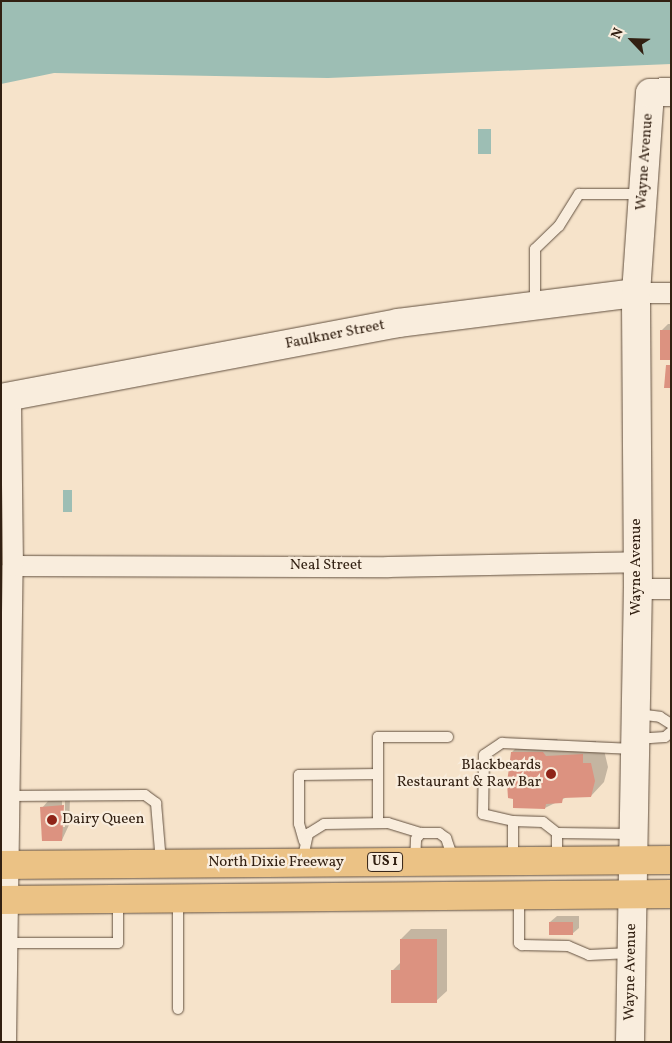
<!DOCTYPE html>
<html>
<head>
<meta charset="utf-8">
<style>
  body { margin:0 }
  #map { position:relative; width:672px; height:1043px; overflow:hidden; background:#f6e3ca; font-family:Vollkorn,serif }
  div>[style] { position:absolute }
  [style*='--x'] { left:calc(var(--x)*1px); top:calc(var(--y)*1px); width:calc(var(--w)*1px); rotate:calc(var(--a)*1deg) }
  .water>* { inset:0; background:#9dbeb4; transform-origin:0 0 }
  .shadow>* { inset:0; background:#0003 }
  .building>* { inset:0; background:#dc9280; transform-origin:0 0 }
  .roads { filter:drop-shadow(0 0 1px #635140) drop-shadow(0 0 1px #635140) }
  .lane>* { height:10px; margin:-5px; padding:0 5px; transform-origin:5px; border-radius:5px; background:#f9eddd }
  .street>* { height:20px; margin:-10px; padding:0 10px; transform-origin:10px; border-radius:10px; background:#f9eddd }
  .secondary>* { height:28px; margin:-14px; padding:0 14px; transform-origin:14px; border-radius:14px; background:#f9eddd }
  .primary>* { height:28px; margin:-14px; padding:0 14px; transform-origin:14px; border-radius:14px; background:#ebc285 }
  .dots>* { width:14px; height:14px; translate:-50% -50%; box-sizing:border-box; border:2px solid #f9eddd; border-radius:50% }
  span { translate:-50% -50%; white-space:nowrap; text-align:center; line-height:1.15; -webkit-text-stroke:4.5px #f9eddd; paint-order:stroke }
  .shield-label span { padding:1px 4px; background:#f9eddd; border:1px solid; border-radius:4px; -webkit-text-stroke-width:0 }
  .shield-label { font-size:14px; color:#322012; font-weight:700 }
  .street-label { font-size:15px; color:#322012 }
  .poi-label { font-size:15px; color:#322012 }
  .right { translate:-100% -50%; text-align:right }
  .left { translate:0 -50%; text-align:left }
  .frame { position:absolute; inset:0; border:2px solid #322012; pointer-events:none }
  .north { position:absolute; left:607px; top:15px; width:50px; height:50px; -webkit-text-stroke:4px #f9eddd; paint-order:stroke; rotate:294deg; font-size:14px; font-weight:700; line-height:20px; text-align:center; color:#322012 }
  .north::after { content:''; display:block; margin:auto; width:18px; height:22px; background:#322012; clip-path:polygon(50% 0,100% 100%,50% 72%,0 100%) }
</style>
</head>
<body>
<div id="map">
  <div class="water">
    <div style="clip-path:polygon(1px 1px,671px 1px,671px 64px,328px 78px,54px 73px,1px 84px)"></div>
    <div style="left:478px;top:129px;width:13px;height:25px"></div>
    <div style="left:63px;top:490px;width:9px;height:22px"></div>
  </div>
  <div class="shadow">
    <div style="clip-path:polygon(668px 324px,671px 324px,671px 359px,661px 331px)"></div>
    <div style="clip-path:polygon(525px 739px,557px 739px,560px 743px,596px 741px,596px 750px,604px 750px,608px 767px,604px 782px,591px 796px,567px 797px,545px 808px,512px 752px)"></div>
    <div style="clip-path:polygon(70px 799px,69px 825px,62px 840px,42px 808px,48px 801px,62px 800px,62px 827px,65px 827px,65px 800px)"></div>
    <div style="clip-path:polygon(557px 916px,579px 916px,579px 928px,572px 934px,550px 922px)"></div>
    <div style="clip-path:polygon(411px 929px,447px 929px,447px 991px,436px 1001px,392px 971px,401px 962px,401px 939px)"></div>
  </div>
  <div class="building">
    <div style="left:660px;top:330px;width:11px;height:30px"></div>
    <div style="clip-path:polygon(666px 365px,671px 365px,671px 388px,664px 388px)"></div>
    <div style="clip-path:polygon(511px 752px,543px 752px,546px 756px,583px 754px,583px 763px,591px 763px,595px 781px,591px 797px,563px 798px,562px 803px,546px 804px,545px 809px,513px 808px,513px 799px,508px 798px,507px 783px)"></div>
    <div style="clip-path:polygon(64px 805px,62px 841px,42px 841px,40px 807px)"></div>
    <div style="left:549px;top:922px;width:24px;height:13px"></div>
    <div style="clip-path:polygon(400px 939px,437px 939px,437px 1003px,391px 1003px,391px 970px,400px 970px)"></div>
  </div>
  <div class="roads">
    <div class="lane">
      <div style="--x:535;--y:305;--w:56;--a:-90"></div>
      <div style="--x:535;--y:249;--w:33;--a:-44"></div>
      <div style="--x:559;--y:226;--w:38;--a:-58"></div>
      <div style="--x:579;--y:194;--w:63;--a:0"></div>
      <div style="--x:637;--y:714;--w:23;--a:7"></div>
      <div style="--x:660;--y:717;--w:13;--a:32"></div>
      <div style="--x:636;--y:739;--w:29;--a:-4"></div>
      <div style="--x:665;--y:737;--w:8;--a:-40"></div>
      <div style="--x:9;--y:796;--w:136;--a:-0.4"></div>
      <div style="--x:145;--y:795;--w:14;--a:36"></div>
      <div style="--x:156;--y:803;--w:60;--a:85.2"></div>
      <div style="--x:513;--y:821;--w:30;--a:2"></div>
      <div style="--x:543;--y:822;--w:18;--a:38"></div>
      <div style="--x:557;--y:833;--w:75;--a:0.8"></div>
      <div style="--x:378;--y:822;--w:85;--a:-90"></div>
      <div style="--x:378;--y:737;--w:70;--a:0"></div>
      <div style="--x:304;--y:841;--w:18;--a:-106"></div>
      <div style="--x:299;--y:824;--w:49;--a:-90"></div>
      <div style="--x:299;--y:775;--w:79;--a:-0.7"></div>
      <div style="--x:415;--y:860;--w:21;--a:-87"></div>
      <div style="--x:416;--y:839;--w:8;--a:-50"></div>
      <div style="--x:421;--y:833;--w:18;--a:0"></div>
      <div style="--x:439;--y:833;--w:9;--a:36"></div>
      <div style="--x:446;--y:838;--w:24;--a:71"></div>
      <div style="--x:557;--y:860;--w:27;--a:-90"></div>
      <div style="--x:513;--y:861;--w:40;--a:-90"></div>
      <div style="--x:513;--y:821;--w:31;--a:-167"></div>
      <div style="--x:483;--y:814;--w:59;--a:-89"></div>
      <div style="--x:484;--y:755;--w:22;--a:-34"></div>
      <div style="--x:502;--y:743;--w:132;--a:2.6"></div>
      <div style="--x:302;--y:862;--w:29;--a:-78"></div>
      <div style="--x:308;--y:834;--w:19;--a:-32"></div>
      <div style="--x:324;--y:824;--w:64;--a:-0.9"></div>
      <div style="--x:388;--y:823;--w:34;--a:17"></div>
      <div style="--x:519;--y:897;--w:46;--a:90"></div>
      <div style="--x:519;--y:943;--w:4;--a:34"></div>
      <div style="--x:522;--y:945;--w:46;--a:1.2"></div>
      <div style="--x:568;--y:946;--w:23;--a:23"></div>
      <div style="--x:589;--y:955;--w:41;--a:-2.8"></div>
      <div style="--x:178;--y:900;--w:109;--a:90"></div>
      <div style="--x:8;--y:943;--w:110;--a:0"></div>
      <div style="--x:118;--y:943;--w:44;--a:-90"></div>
    </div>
    <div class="street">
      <div style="--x:636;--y:293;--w:35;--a:0"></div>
      <div style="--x:13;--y:566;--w:375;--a:0.2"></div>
      <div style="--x:388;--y:567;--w:250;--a:-1.1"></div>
      <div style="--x:638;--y:589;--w:33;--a:0"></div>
      <div style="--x:6;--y:1042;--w:476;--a:-89.2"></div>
      <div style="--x:13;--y:566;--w:171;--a:-90.7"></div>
    </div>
    <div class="secondary">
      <div style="--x:1;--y:398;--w:404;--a:-10.7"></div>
      <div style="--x:398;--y:323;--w:240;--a:-7.2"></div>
      <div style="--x:630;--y:1042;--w:453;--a:-89"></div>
      <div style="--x:638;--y:589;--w:296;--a:-90.4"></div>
      <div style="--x:636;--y:293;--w:200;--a:-86"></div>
      <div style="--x:650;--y:93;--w:21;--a:-3"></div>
    </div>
    <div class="primary">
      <div style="--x:1;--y:865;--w:670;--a:-0.43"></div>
      <div style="--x:1;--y:900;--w:670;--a:-0.51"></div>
    </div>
  </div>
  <div class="dots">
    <div style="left:551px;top:774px;background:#8f2418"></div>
    <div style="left:52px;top:820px;background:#8f2418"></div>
  </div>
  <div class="shield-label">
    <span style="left:385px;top:862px">US 1</span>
  </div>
  <div class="street-label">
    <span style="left:645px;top:162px;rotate:-86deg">Wayne Avenue</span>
    <span style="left:335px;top:335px;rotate:-11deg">Faulkner Street</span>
    <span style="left:326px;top:566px">Neal Street</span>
    <span style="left:637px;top:567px;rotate:-90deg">Wayne Avenue</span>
    <span style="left:276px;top:863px">North Dixie Freeway</span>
    <span style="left:631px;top:972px;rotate:-89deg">Wayne Avenue</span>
  </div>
  <div class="poi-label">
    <span class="right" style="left:541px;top:774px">Blackbeards<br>Restaurant &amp; Raw Bar</span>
    <span class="left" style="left:62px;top:820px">Dairy Queen</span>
  </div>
  <div class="frame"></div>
  <div class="north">N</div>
</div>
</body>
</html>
